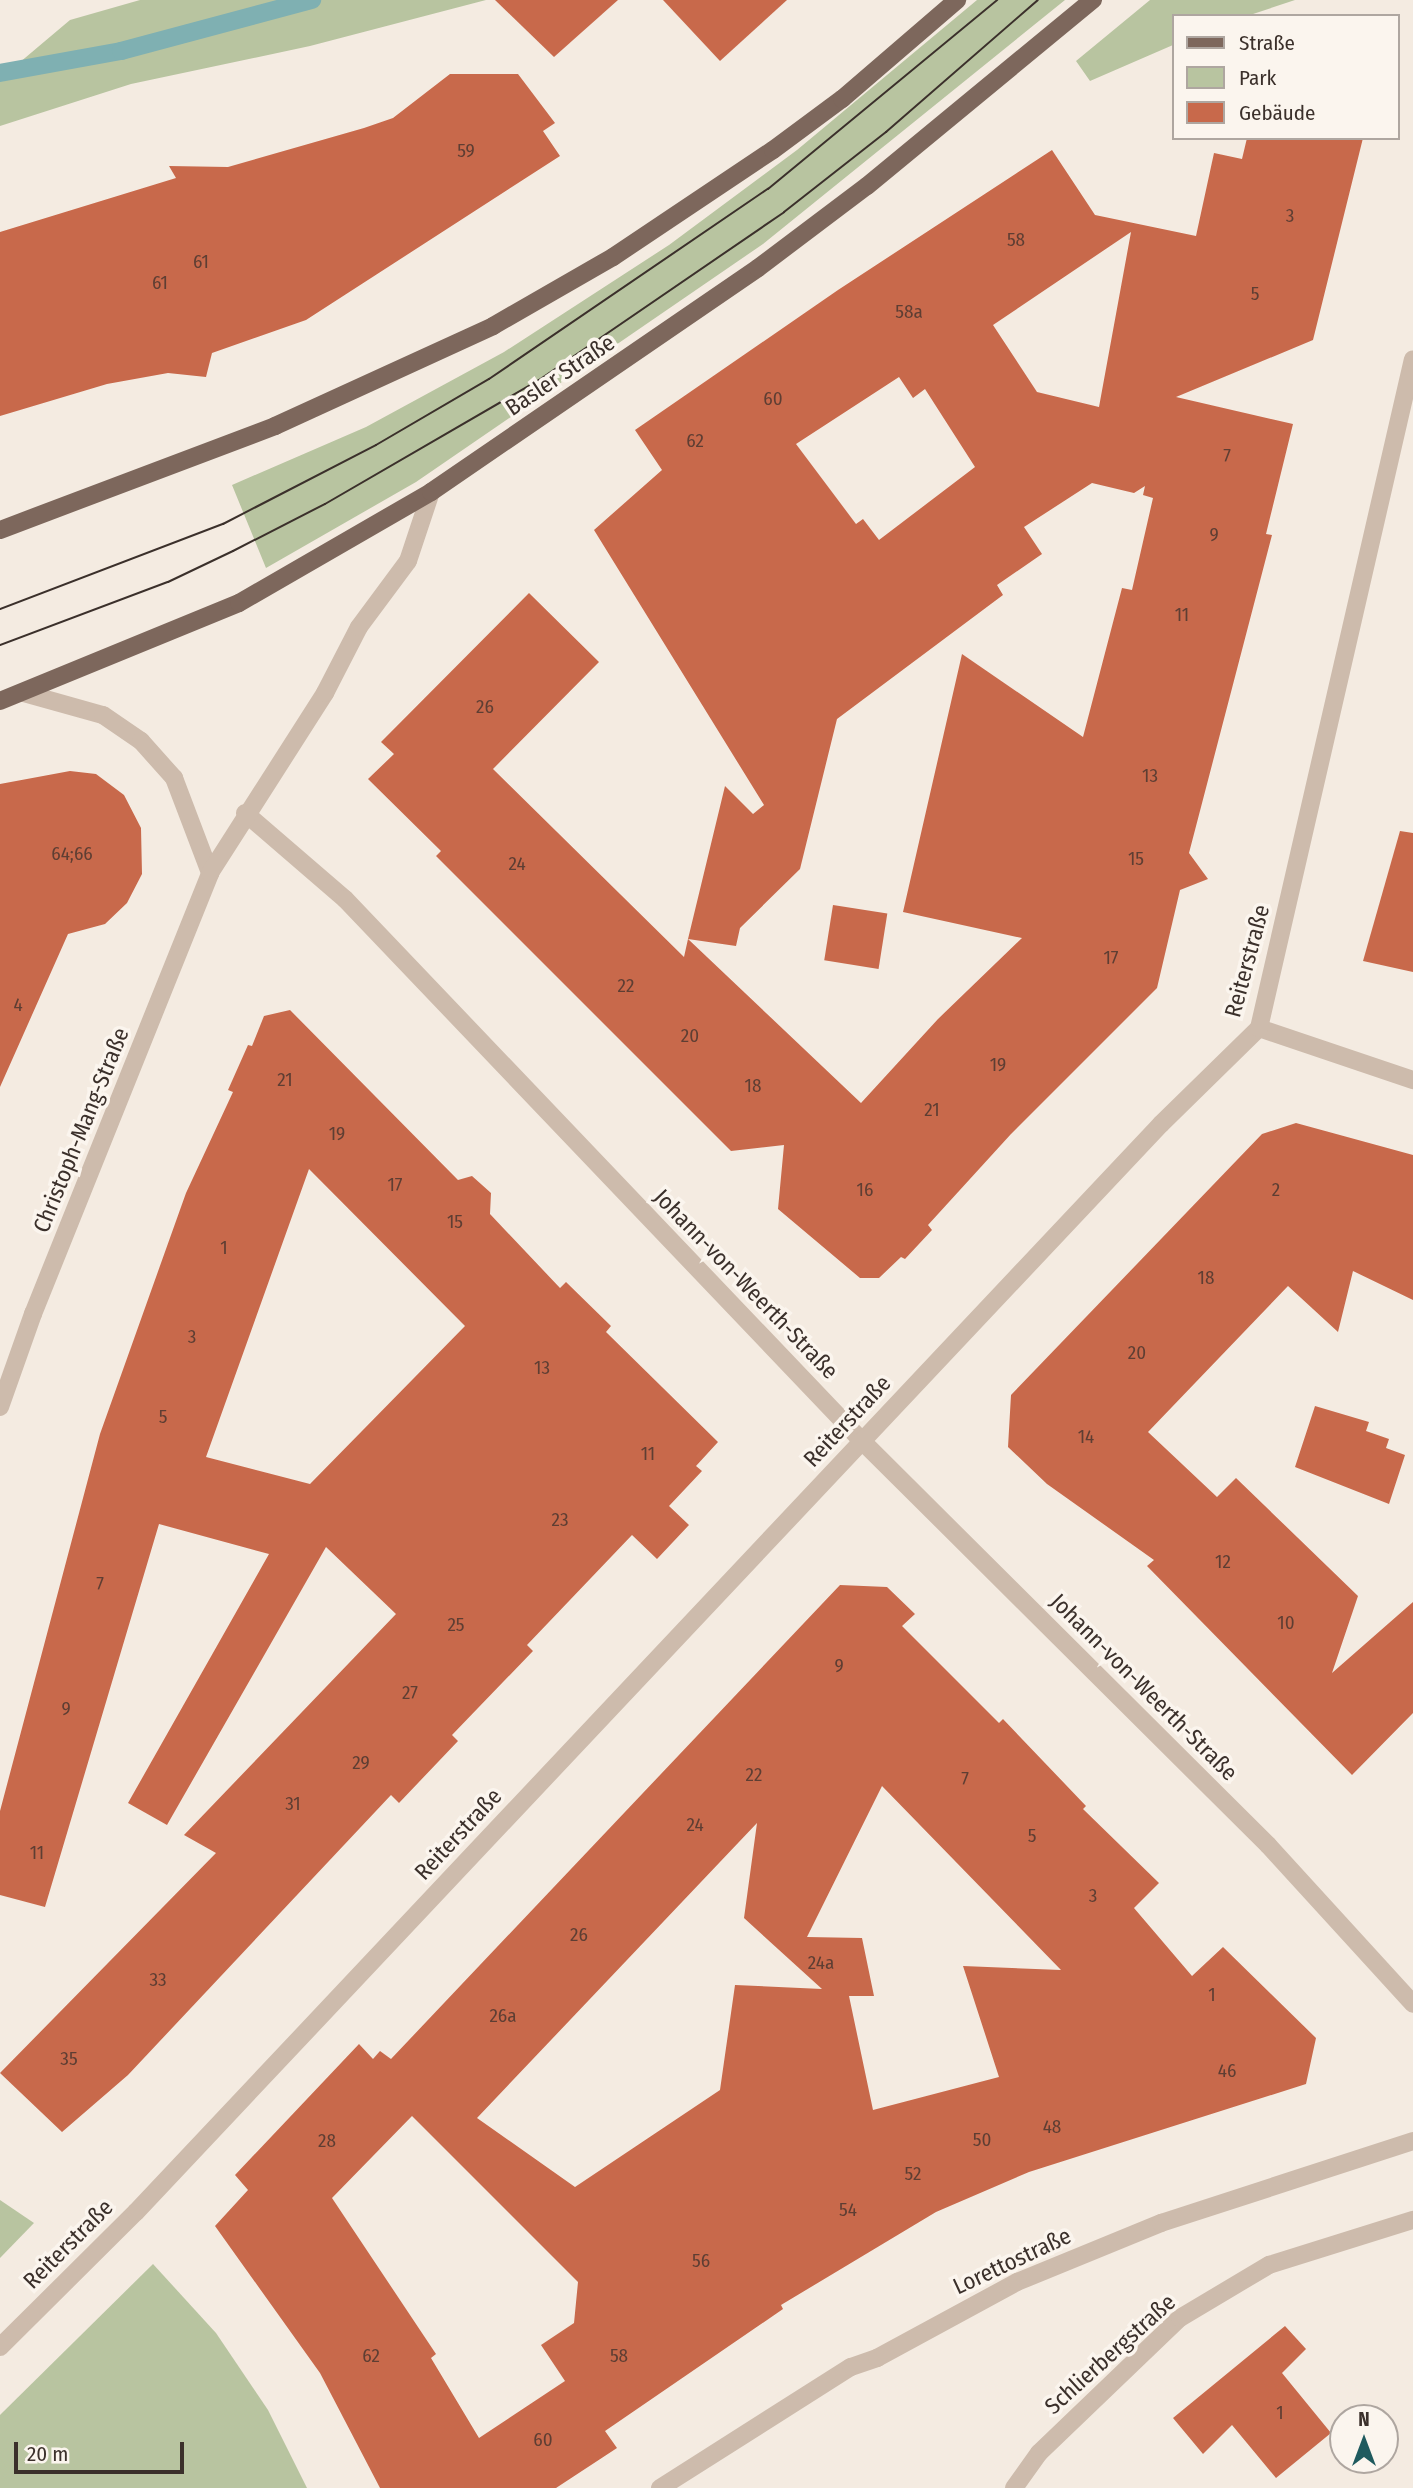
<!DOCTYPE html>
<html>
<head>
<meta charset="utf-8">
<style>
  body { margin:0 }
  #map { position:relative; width:1413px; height:2488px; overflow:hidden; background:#f4ebe1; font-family:"Fira Sans Condensed",sans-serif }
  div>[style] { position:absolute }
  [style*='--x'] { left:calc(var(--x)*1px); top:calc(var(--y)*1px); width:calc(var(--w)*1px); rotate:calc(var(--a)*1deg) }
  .green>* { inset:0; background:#b8c4a0 }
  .stream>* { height:18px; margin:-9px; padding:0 9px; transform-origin:9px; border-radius:9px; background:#7fb0b2 }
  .building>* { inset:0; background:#c8694b; transform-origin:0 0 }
  .minor>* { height:18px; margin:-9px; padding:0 9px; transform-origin:9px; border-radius:9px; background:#cdbbac }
  .major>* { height:18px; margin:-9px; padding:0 9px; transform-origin:9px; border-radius:9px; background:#7d675c }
  .tram>* { height:2px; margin:-1px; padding:0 1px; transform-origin:1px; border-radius:1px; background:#3b302b }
  span { translate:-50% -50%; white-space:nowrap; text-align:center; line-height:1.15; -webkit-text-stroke:7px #fbf5ee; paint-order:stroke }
  .number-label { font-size:19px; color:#5e3e33 }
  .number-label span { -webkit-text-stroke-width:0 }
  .street-label { font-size:23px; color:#3b302b }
  .legend { position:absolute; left:1172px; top:14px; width:228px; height:126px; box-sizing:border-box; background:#fbf5ee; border:2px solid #aea6a0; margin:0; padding:9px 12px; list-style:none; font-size:21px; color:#3b302b }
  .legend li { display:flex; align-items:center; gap:14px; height:35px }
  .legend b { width:35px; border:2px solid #aea6a0 }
  .north { position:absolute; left:1329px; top:2404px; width:70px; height:70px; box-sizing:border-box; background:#fbf5ee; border:2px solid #aea6a0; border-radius:50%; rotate:0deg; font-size:19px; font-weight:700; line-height:28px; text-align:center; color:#3b302b }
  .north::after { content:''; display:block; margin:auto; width:24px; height:32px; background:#1f5a5e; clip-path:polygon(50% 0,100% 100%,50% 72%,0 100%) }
  .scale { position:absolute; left:14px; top:2442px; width:170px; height:32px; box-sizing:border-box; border:4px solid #3b302b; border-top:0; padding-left:9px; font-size:21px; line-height:24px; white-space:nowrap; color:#3b302b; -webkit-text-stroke:5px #fbf5ee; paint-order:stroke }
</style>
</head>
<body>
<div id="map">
  <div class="green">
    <div style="clip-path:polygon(140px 0,486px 0,310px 46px,131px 84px,0 126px,0 79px,70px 20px)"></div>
    <div style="clip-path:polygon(977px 0,1065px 0,763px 244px,416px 482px,266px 568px,232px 485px,366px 427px,504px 352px,669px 245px,797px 150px)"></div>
    <div style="clip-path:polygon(1150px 0,1295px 0,1247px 16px,1173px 16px,1173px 45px,1090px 81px,1076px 61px)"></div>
    <div style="clip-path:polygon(0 2200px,34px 2223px,0 2258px)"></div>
    <div style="clip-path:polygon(153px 2264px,216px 2333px,268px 2410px,307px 2488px,0 2488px,0 2415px)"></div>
  </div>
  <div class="stream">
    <div style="--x:0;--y:73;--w:123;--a:-10.3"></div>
    <div style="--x:121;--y:51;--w:198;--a:-15"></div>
  </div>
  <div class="building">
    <div style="clip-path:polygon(495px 0,618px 0,554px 57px)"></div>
    <div style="clip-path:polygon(663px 0,787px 0,720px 61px)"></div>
    <div style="clip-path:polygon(450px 74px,518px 74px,555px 123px,543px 131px,560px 156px,306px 320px,212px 353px,206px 377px,168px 373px,107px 384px,0 416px,0 232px,176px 178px,169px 166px,228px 167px,364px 128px,393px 118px)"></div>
    <div style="clip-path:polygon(evenodd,1247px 138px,1363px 138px,1313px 340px,1176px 397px,1293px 424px,1266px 534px,1272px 535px,1189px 853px,1208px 879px,1180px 890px,1157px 988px,1011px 1134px,928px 1225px,932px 1230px,905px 1259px,901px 1257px,879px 1278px,860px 1278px,778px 1209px,784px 1145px,731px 1151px,436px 856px,441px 851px,368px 779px,394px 754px,381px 742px,529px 593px,599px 662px,493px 769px,684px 957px,688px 939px,861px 1103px,938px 1019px,1022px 938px,903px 912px,962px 654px,1083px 737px,1122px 588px,1132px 590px,1153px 498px,1143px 495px,1145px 486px,1134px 493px,1092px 483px,1024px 527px,1042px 554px,997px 585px,1003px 595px,837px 719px,800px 869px,740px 928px,736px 946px,688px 939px,725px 786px,753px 814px,764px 805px,594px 530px,662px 470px,635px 430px,838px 290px,1052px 150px,1095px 215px,1196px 236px,1214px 153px,1242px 159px,1247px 138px,1131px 232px,1099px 407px,1037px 392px,993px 325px,1131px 232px,1247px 138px,899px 377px,913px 398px,925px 389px,975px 467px,879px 540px,863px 519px,856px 524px,796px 444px,899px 377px)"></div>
    <div style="clip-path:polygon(70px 771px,96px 774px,124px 795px,141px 828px,142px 874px,127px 903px,105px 924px,68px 934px,0 1087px,0 784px)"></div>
    <div style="clip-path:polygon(1400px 831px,1413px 833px,1413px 972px,1363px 961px)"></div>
    <div style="left:833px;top:905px;width:55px;height:56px;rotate:9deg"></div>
    <div style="clip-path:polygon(evenodd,290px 1010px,458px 1180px,472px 1176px,491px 1193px,490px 1214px,560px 1288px,566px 1282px,611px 1326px,606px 1332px,718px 1442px,696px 1466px,702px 1471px,669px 1506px,689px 1525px,657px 1559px,632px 1535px,527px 1645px,533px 1651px,452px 1735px,458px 1741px,399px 1803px,391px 1795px,128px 2075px,62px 2132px,0 2073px,216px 1853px,184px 1835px,396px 1614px,326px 1547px,167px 1825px,128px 1803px,269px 1554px,159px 1524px,45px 1907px,0 1895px,0 1811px,100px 1434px,186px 1193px,233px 1092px,228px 1090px,248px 1045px,252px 1046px,264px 1016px,290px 1010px,309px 1169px,465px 1326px,310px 1484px,206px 1457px,309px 1169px)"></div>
    <div style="clip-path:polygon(1296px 1123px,1413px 1155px,1413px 1300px,1353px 1271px,1338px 1332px,1288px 1286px,1148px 1432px,1217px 1497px,1236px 1478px,1358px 1596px,1332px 1673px,1413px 1602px,1413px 1713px,1352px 1775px,1147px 1566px,1154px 1560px,1047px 1484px,1008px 1447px,1011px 1395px,1262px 1134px)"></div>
    <div style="clip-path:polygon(1315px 1406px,1369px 1422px,1366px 1431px,1389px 1439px,1386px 1448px,1405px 1455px,1389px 1504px,1295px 1467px)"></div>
    <div style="clip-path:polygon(evenodd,840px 1585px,887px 1587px,915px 1614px,902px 1626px,999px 1723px,1003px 1719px,1086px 1806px,1083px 1809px,1159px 1883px,1134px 1908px,1192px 1976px,1223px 1947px,1316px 2038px,1306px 2084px,1029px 2172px,936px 2212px,781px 2305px,783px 2309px,605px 2431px,617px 2448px,556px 2488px,380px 2488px,320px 2373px,215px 2226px,248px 2190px,235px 2175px,359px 2044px,373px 2059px,380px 2051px,391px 2059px,840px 1585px,882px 1786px,1061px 1970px,963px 1966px,999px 2077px,873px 2110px,849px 1996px,874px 1996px,862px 1938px,807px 1937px,882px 1786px,840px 1585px,757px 1823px,744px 1918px,822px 1989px,735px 1985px,720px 2090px,575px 2187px,477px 2118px,757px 1823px,840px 1585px,412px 2116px,578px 2282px,574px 2323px,541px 2345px,565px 2381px,479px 2438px,431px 2358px,436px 2354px,332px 2198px,412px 2116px)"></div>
    <div style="clip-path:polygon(1285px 2326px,1306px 2349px,1282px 2373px,1331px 2433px,1276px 2478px,1232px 2425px,1203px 2454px,1173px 2418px)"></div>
  </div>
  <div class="minor">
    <div style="--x:24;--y:693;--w:82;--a:15.6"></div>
    <div style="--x:103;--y:715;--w:46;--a:34.4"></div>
    <div style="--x:141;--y:741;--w:50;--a:48.3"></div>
    <div style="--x:174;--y:778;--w:102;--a:69.2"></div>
    <div style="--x:245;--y:813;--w:132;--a:40.7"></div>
    <div style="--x:345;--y:899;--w:749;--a:46.35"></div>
    <div style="--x:862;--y:1441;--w:573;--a:44.86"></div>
    <div style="--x:1268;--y:1845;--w:215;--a:47.6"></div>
    <div style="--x:1259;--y:1028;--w:163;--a:18.7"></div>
    <div style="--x:0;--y:1407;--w:99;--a:-70.5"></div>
    <div style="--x:33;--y:1314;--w:475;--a:-68.1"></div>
    <div style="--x:210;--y:873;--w:214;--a:-57.4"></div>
    <div style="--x:325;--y:693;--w:74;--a:-62.7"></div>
    <div style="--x:359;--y:627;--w:82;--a:-53.4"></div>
    <div style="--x:408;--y:561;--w:73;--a:-71.6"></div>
    <div style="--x:0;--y:2347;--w:192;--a:-44.8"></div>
    <div style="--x:136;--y:2212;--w:1495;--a:-46.71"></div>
    <div style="--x:1161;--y:1124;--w:137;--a:-44.4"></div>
    <div style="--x:1259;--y:1028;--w:686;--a:-77.04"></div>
    <div style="--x:660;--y:2488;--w:226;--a:-32.4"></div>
    <div style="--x:851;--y:2367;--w:28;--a:-19"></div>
    <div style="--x:877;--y:2358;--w:159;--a:-28.5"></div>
    <div style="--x:1017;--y:2282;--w:156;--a:-22.3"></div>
    <div style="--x:1161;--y:2223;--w:265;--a:-18"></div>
    <div style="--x:1014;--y:2488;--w:43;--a:-54.5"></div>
    <div style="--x:1039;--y:2453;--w:195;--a:-43.8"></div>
    <div style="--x:1180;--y:2318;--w:104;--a:-30.8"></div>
    <div style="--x:1269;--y:2265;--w:151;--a:-17.4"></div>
  </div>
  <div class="major">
    <div style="--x:0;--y:530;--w:294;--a:-20.7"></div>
    <div style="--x:275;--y:426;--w:240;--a:-24.6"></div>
    <div style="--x:493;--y:326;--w:138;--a:-29.9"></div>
    <div style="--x:613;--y:257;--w:192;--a:-33.8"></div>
    <div style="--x:773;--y:150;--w:86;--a:-36.5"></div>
    <div style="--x:842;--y:99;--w:152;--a:-40.7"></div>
    <div style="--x:0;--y:701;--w:258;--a:-22.3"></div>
    <div style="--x:239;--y:603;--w:222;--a:-30"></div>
    <div style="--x:431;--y:492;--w:396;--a:-34.4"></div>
    <div style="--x:758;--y:268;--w:136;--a:-37"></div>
    <div style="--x:867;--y:186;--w:293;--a:-39.5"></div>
  </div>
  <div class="tram">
    <div style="--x:0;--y:609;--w:239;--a:-20.9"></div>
    <div style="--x:223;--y:524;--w:172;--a:-27.3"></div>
    <div style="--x:376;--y:445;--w:131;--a:-30.3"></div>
    <div style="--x:489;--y:379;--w:338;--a:-34.3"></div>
    <div style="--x:768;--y:189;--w:297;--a:-39.5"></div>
    <div style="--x:0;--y:645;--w:179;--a:-20.6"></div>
    <div style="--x:168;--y:582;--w:72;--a:-25.5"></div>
    <div style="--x:233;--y:551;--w:103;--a:-27.1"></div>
    <div style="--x:325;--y:504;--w:247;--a:-30.1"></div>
    <div style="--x:539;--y:380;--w:297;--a:-34.4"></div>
    <div style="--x:784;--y:212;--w:130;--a:-38.1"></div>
    <div style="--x:886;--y:132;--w:201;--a:-41"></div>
  </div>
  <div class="number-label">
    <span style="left:466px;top:151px">59</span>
    <span style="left:1290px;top:216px">3</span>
    <span style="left:1016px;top:240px">58</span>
    <span style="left:201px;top:262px">61</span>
    <span style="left:160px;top:283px">61</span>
    <span style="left:1255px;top:294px">5</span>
    <span style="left:909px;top:312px">58a</span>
    <span style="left:773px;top:399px">60</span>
    <span style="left:695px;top:441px">62</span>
    <span style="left:1227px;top:456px">7</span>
    <span style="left:1214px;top:535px">9</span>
    <span style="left:1182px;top:615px">11</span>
    <span style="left:485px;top:707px">26</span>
    <span style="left:1150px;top:776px">13</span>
    <span style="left:72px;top:854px">64;66</span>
    <span style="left:1136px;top:859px">15</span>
    <span style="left:517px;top:864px">24</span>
    <span style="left:1111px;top:958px">17</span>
    <span style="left:626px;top:986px">22</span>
    <span style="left:18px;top:1005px">4</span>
    <span style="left:690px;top:1036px">20</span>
    <span style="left:998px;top:1065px">19</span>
    <span style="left:285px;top:1080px">21</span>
    <span style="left:753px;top:1086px">18</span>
    <span style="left:932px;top:1110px">21</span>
    <span style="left:337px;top:1134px">19</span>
    <span style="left:395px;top:1185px">17</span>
    <span style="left:865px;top:1190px">16</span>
    <span style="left:1276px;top:1190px">2</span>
    <span style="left:455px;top:1222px">15</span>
    <span style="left:224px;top:1248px">1</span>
    <span style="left:1206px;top:1278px">18</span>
    <span style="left:192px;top:1337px">3</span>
    <span style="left:1137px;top:1353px">20</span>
    <span style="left:542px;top:1368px">13</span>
    <span style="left:163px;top:1417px">5</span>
    <span style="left:1086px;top:1437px">14</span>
    <span style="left:648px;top:1454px">11</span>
    <span style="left:560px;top:1520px">23</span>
    <span style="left:1223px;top:1562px">12</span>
    <span style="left:100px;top:1584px">7</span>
    <span style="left:1286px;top:1623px">10</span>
    <span style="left:456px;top:1625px">25</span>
    <span style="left:839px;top:1666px">9</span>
    <span style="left:410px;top:1693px">27</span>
    <span style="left:66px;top:1709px">9</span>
    <span style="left:361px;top:1763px">29</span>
    <span style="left:754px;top:1775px">22</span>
    <span style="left:965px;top:1779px">7</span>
    <span style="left:293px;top:1804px">31</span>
    <span style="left:695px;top:1825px">24</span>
    <span style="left:1032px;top:1836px">5</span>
    <span style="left:37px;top:1853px">11</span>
    <span style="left:1093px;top:1896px">3</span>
    <span style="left:579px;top:1935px">26</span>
    <span style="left:821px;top:1963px">24a</span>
    <span style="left:158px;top:1980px">33</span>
    <span style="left:1212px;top:1995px">1</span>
    <span style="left:503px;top:2016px">26a</span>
    <span style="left:69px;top:2059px">35</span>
    <span style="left:1227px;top:2071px">46</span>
    <span style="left:1052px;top:2127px">48</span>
    <span style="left:982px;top:2140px">50</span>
    <span style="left:327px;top:2141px">28</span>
    <span style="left:913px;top:2174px">52</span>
    <span style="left:848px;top:2210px">54</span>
    <span style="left:701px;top:2261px">56</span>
    <span style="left:371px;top:2356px">62</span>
    <span style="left:619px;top:2356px">58</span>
    <span style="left:1280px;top:2413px">1</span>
    <span style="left:543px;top:2440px">60</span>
  </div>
  <div class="street-label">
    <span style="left:560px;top:375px;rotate:-34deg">Basler Straße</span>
    <span style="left:1247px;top:961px;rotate:-75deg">Reiterstraße</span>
    <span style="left:81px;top:1130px;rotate:-68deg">Christoph-Mang-Straße</span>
    <span style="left:746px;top:1284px;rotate:46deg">Johann-von-Weerth-Straße</span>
    <span style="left:847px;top:1421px;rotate:-47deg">Reiterstraße</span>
    <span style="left:1144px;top:1687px;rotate:45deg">Johann-von-Weerth-Straße</span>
    <span style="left:458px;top:1834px;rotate:-47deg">Reiterstraße</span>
    <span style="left:68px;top:2244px;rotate:-45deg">Reiterstraße</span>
    <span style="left:1012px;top:2261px;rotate:-25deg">Lorettostraße</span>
    <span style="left:1110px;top:2354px;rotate:-42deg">Schlierbergstraße</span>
  </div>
  <ul class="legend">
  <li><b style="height:9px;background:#7d675c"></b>Straße</li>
  <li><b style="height:19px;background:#b8c4a0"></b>Park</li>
  <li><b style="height:19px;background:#c8694b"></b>Gebäude</li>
  </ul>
  <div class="north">N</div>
  <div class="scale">20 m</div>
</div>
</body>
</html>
